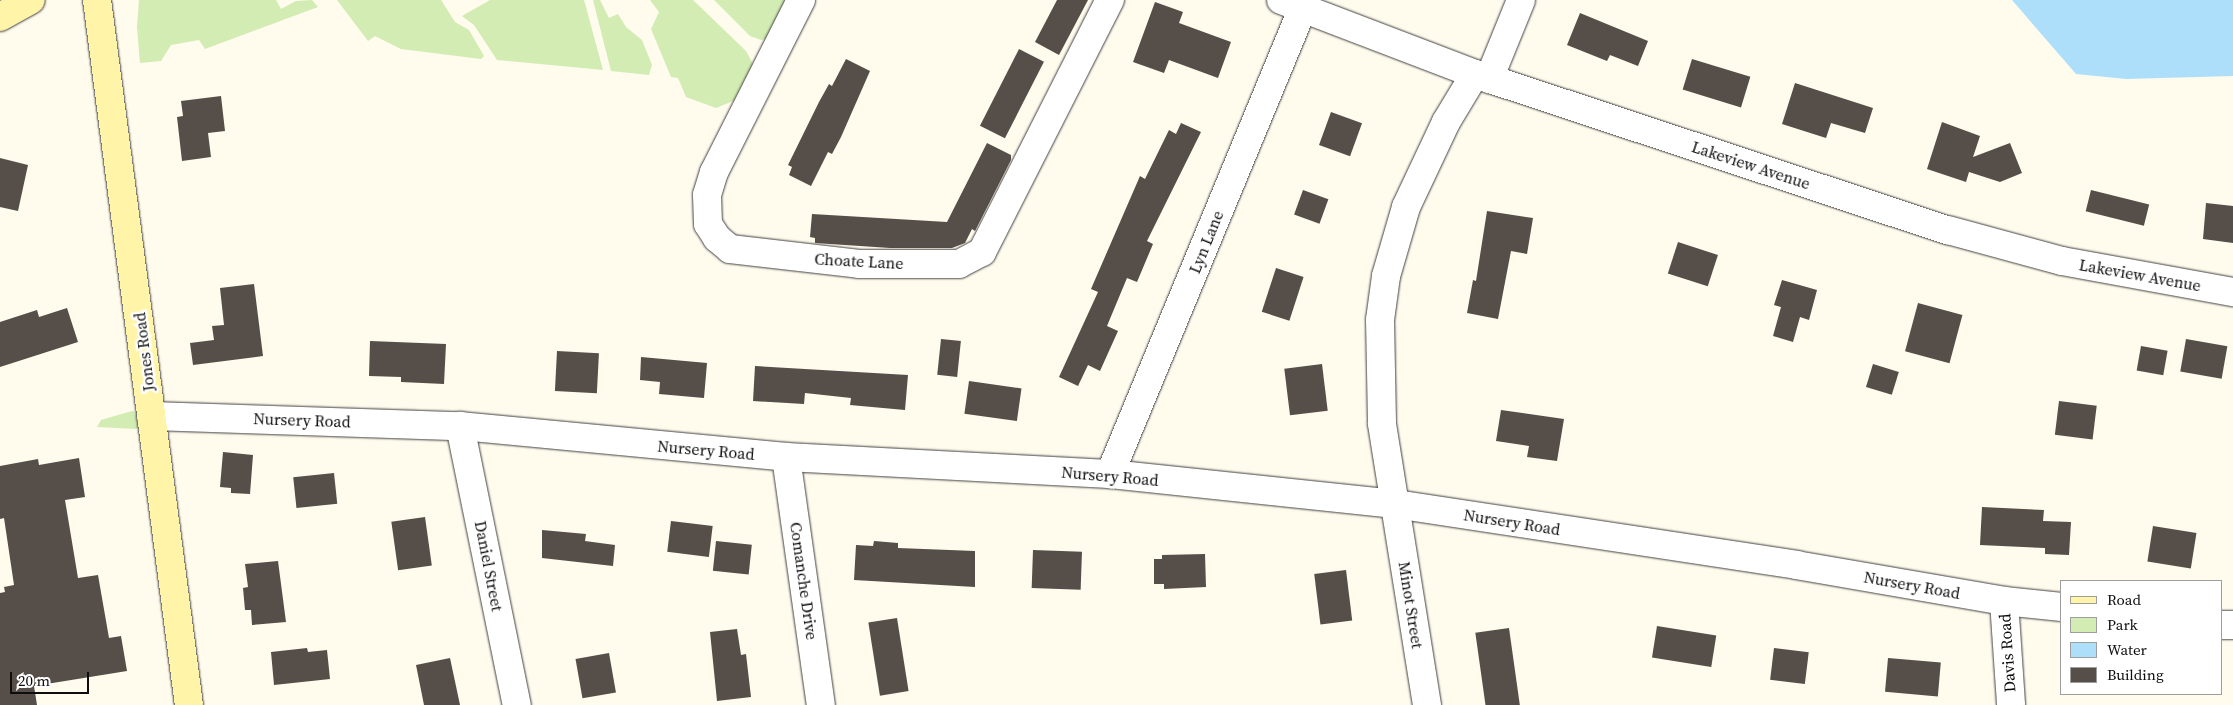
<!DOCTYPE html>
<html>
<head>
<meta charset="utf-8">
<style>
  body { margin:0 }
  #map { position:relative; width:2233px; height:705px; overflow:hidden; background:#fffbed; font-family:"Source Serif 4",serif }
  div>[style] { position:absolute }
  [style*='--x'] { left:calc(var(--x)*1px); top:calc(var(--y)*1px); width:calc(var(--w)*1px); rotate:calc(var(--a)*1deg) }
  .green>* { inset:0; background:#d2ecb3 }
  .water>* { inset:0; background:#addffb }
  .building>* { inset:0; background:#564e48; transform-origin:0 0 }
  .roads { filter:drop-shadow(0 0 1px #404040) drop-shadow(0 0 1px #404040) }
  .minor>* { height:28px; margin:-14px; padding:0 14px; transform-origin:14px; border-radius:14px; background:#fff }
  .secondary>* { height:28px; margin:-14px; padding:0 14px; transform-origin:14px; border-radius:14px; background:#fff4a8 }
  span { translate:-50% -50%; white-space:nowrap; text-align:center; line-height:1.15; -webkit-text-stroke:5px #fff; paint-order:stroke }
  .street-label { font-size:16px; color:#0d0d0d }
  .legend { position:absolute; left:2060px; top:580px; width:162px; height:115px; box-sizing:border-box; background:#fff; border:1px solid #9e9e9e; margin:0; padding:6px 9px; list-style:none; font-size:15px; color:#0d0d0d }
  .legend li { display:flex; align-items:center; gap:10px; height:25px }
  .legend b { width:25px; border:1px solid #9e9e9e }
  .scale { position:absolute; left:10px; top:672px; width:79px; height:22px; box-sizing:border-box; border:2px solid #0d0d0d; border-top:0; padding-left:6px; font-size:15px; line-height:18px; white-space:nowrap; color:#0d0d0d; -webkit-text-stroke:4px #fff; paint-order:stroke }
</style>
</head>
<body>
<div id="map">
  <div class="green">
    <div style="clip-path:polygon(139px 0,276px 0,281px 9px,296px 1px,312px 0,318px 7px,205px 49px,199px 40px,171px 45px,161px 61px,140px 63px,137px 27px)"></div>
    <div style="clip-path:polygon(337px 0,441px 0,455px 22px,469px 30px,484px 56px,481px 59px,401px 49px,375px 36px,368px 41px)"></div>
    <div style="clip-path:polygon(490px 0,584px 0,603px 70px,497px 60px,474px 25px,462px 16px)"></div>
    <div style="clip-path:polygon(593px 0,600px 0,609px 18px,618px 14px,626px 27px,642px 40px,652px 65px,649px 75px,611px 71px)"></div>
    <div style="clip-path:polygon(650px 0,693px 0,746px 51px,754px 66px,738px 99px,716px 108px,686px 97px,678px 78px,671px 77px,651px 29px,659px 12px)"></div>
    <div style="clip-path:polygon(714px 0,786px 0,786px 1px,766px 39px,761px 40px,750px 36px)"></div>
    <div style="clip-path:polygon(132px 411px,139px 413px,141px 427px,136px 429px,97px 427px,101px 420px)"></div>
  </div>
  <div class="water">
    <div style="clip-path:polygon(2012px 0,2233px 0,2233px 76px,2126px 79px,2076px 74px)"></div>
  </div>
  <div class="building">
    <div style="clip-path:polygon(1057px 0,1088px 0,1059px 55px,1035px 42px)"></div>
    <div style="clip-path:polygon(1155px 2px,1183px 12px,1179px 23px,1231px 42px,1218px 78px,1169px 60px,1164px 73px,1133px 62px)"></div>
    <div style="clip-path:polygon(1580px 13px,1648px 41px,1638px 66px,1610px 55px,1607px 61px,1567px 45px)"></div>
    <div style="left:1019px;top:49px;width:28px;height:86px;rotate:27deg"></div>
    <div style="clip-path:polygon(846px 59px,870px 71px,841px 137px,832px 154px,828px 152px,811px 186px,789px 175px,792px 167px,788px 165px,819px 102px,829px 84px,832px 86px)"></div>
    <div style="left:1692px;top:59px;width:61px;height:32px;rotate:17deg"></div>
    <div style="clip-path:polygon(1795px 83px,1873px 108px,1865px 133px,1831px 123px,1826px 138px,1782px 124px)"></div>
    <div style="clip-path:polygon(221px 96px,225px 131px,208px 133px,211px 157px,182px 161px,177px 117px,183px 116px,181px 101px)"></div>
    <div style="left:1331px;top:112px;width:33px;height:35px;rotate:20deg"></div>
    <div style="clip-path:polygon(1942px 122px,1980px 136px,1973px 157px,2010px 143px,2022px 173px,2000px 182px,1969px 172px,1966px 182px,1927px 169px)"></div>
    <div style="clip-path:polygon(1181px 123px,1201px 132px,1147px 241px,1153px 244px,1137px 282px,1127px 278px,1107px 326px,1118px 331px,1100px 371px,1088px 365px,1078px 386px,1059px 377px,1098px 292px,1091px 289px,1140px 176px,1145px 179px,1169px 130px,1176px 134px)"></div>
    <div style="clip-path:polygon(987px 143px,1011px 155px,1011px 160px,975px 231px,972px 229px,965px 243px,952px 248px,890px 248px,815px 243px,815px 238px,810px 237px,812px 214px,947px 222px)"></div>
    <div style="clip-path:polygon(0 158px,28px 165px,18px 211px,0 207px)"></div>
    <div style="left:1303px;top:190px;width:27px;height:26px;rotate:20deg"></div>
    <div style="left:2091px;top:190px;width:60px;height:22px;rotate:14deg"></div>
    <div style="clip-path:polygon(2206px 203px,2233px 206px,2233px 243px,2203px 239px)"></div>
    <div style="clip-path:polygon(1487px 211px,1533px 218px,1527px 254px,1511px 251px,1498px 319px,1467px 313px,1473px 280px,1476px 281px)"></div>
    <div style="left:1678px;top:242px;width:42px;height:33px;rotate:18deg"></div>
    <div style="left:1276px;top:268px;width:29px;height:46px;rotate:18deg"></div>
    <div style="clip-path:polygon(1782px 280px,1817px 290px,1809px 320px,1800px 317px,1793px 342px,1773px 336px,1781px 307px,1774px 305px)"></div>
    <div style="clip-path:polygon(254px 284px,263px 356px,193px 365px,190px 343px,214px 340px,212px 326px,224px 325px,220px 288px)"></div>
    <div style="left:1918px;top:303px;width:46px;height:50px;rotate:15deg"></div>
    <div style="clip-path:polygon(67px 308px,78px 342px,0 367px,0 322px,37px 310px,39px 317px)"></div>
    <div style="left:941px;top:339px;width:20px;height:36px;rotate:6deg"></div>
    <div style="left:2186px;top:339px;width:42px;height:33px;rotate:10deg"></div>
    <div style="clip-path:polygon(370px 341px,446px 344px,444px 384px,401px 382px,401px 377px,369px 376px)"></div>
    <div style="left:2141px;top:346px;width:27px;height:25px;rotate:10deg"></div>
    <div style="left:557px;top:351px;width:42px;height:40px;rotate:3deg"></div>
    <div style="clip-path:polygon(641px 357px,707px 363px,704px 398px,659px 394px,660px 382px,640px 380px)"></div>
    <div style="left:1322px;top:364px;width:47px;height:38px;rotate:83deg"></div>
    <div style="left:1873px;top:364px;width:27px;height:24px;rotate:17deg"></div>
    <div style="clip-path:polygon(755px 366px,908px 375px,905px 410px,850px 405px,851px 398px,805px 393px,804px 404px,753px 401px)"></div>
    <div style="left:969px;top:381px;width:53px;height:33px;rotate:8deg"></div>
    <div style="left:2059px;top:401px;width:38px;height:34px;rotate:7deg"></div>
    <div style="clip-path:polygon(1501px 410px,1564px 419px,1557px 461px,1527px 457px,1529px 446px,1496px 441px)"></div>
    <div style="clip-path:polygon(223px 452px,253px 455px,250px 494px,231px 493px,231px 488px,220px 487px)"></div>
    <div style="clip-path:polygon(79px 458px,85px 497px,65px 500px,78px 578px,98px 575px,109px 638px,121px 636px,127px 671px,34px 686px,37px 705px,0 705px,0 593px,5px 592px,4px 587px,14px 585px,4px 518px,0 519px,0 466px,38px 459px,39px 465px)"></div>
    <div style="left:334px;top:473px;width:31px;height:41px;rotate:84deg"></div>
    <div style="clip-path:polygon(1982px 507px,2044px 510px,2043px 521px,2071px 522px,2069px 555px,2045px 554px,2045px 548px,1980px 545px)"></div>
    <div style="left:425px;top:517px;width:49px;height:34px;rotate:82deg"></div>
    <div style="left:671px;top:521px;width:42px;height:31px;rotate:7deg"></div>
    <div style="left:2153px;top:526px;width:44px;height:36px;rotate:9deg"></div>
    <div style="clip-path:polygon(542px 530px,586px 534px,585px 541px,615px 545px,613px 566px,542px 558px)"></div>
    <div style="left:716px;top:541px;width:36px;height:30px;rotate:6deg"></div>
    <div style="clip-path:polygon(874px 541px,898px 543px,898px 548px,975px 551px,975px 587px,854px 580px,856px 545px,873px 546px)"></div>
    <div style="left:1033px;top:550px;width:49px;height:38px;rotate:2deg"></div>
    <div style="clip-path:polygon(1205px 554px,1206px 587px,1164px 589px,1164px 584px,1154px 584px,1154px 559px,1162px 559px,1162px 555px)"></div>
    <div style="clip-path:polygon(278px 561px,286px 622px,252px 625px,251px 610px,245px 610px,243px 588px,248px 587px,245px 564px)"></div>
    <div style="left:1346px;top:570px;width:51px;height:32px;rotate:83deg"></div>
    <div style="left:897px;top:618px;width:74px;height:29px;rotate:81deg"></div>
    <div style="left:1657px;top:626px;width:60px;height:32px;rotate:9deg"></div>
    <div style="left:1509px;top:628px;width:78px;height:34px;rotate:82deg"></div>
    <div style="clip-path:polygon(737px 629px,741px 655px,746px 654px,751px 697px,717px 701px,710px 632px)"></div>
    <div style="clip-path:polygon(307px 648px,308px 652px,327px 650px,330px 679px,274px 685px,271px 652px)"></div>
    <div style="left:1774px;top:648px;width:35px;height:32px;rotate:7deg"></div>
    <div style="left:609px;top:653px;width:40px;height:34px;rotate:80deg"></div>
    <div style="clip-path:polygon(450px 658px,460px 705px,424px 705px,416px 665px)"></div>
    <div style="left:1888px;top:658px;width:53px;height:34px;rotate:5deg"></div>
  </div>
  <div class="roads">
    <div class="minor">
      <div style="--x:801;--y:0;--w:193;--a:116.8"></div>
      <div style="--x:714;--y:172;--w:24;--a:107"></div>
      <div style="--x:707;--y:195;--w:29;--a:88"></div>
      <div style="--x:708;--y:224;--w:17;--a:57"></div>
      <div style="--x:717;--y:238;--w:17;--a:40"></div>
      <div style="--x:730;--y:249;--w:130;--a:6.6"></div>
      <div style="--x:859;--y:264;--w:100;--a:0"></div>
      <div style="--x:959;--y:264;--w:26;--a:-28"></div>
      <div style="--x:982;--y:252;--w:283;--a:-63.1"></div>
      <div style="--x:1281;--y:0;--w:208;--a:20.9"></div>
      <div style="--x:1475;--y:74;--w:498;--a:18.3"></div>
      <div style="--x:1948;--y:230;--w:118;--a:15.2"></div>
      <div style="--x:2062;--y:261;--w:174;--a:10.3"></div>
      <div style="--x:1489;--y:79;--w:85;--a:-67.9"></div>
      <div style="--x:151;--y:416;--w:309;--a:1.9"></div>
      <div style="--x:460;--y:426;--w:327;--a:5.4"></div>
      <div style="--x:786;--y:457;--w:324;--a:3"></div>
      <div style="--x:1110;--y:474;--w:287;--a:6"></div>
      <div style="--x:1395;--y:504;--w:406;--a:8.6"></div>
      <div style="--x:1796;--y:565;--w:211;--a:9.8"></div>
      <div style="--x:2004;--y:601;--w:58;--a:5.9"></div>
      <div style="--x:460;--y:426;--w:285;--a:78.5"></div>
      <div style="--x:786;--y:457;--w:250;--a:82"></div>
      <div style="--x:1110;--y:474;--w:502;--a:-67.52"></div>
      <div style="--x:2004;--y:601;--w:104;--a:86.1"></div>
      <div style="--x:2222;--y:625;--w:11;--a:0"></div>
      <div style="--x:1427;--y:705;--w:286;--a:-99.1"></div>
      <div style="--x:1382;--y:423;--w:103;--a:-91.1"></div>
      <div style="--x:1380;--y:320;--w:44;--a:-82.2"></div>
      <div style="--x:1386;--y:276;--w:72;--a:-73.8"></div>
      <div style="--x:1406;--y:207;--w:94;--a:-64.8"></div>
      <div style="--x:1446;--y:122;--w:56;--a:-58.9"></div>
    </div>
    <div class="secondary">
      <div style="--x:97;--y:0;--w:711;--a:82.57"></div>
      <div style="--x:0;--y:17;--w:35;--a:-29"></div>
    </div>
  </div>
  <div class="street-label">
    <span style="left:1751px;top:165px;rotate:18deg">Lakeview Avenue</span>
    <span style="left:1206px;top:242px;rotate:-68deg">Lyn Lane</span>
    <span style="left:859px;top:261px;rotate:3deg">Choate Lane</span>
    <span style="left:2140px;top:275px;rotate:10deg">Lakeview Avenue</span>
    <span style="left:144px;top:352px;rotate:-97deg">Jones Road</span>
    <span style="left:302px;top:420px;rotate:2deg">Nursery Road</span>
    <span style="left:706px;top:450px;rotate:5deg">Nursery Road</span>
    <span style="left:1110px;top:476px;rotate:5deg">Nursery Road</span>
    <span style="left:1512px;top:522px;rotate:9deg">Nursery Road</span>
    <span style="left:489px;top:566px;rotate:79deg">Daniel Street</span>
    <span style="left:804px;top:581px;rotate:82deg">Comanche Drive</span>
    <span style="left:1912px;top:585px;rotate:10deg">Nursery Road</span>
    <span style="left:1411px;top:605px;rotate:81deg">Minot Street</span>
    <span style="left:2007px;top:653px;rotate:-94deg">Davis Road</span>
  </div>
  <ul class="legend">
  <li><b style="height:6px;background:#fff4a8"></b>Road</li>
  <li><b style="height:14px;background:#d2ecb3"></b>Park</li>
  <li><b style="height:14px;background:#addffb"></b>Water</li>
  <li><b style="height:14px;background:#564e48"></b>Building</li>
  </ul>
  <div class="scale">20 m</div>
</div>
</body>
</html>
